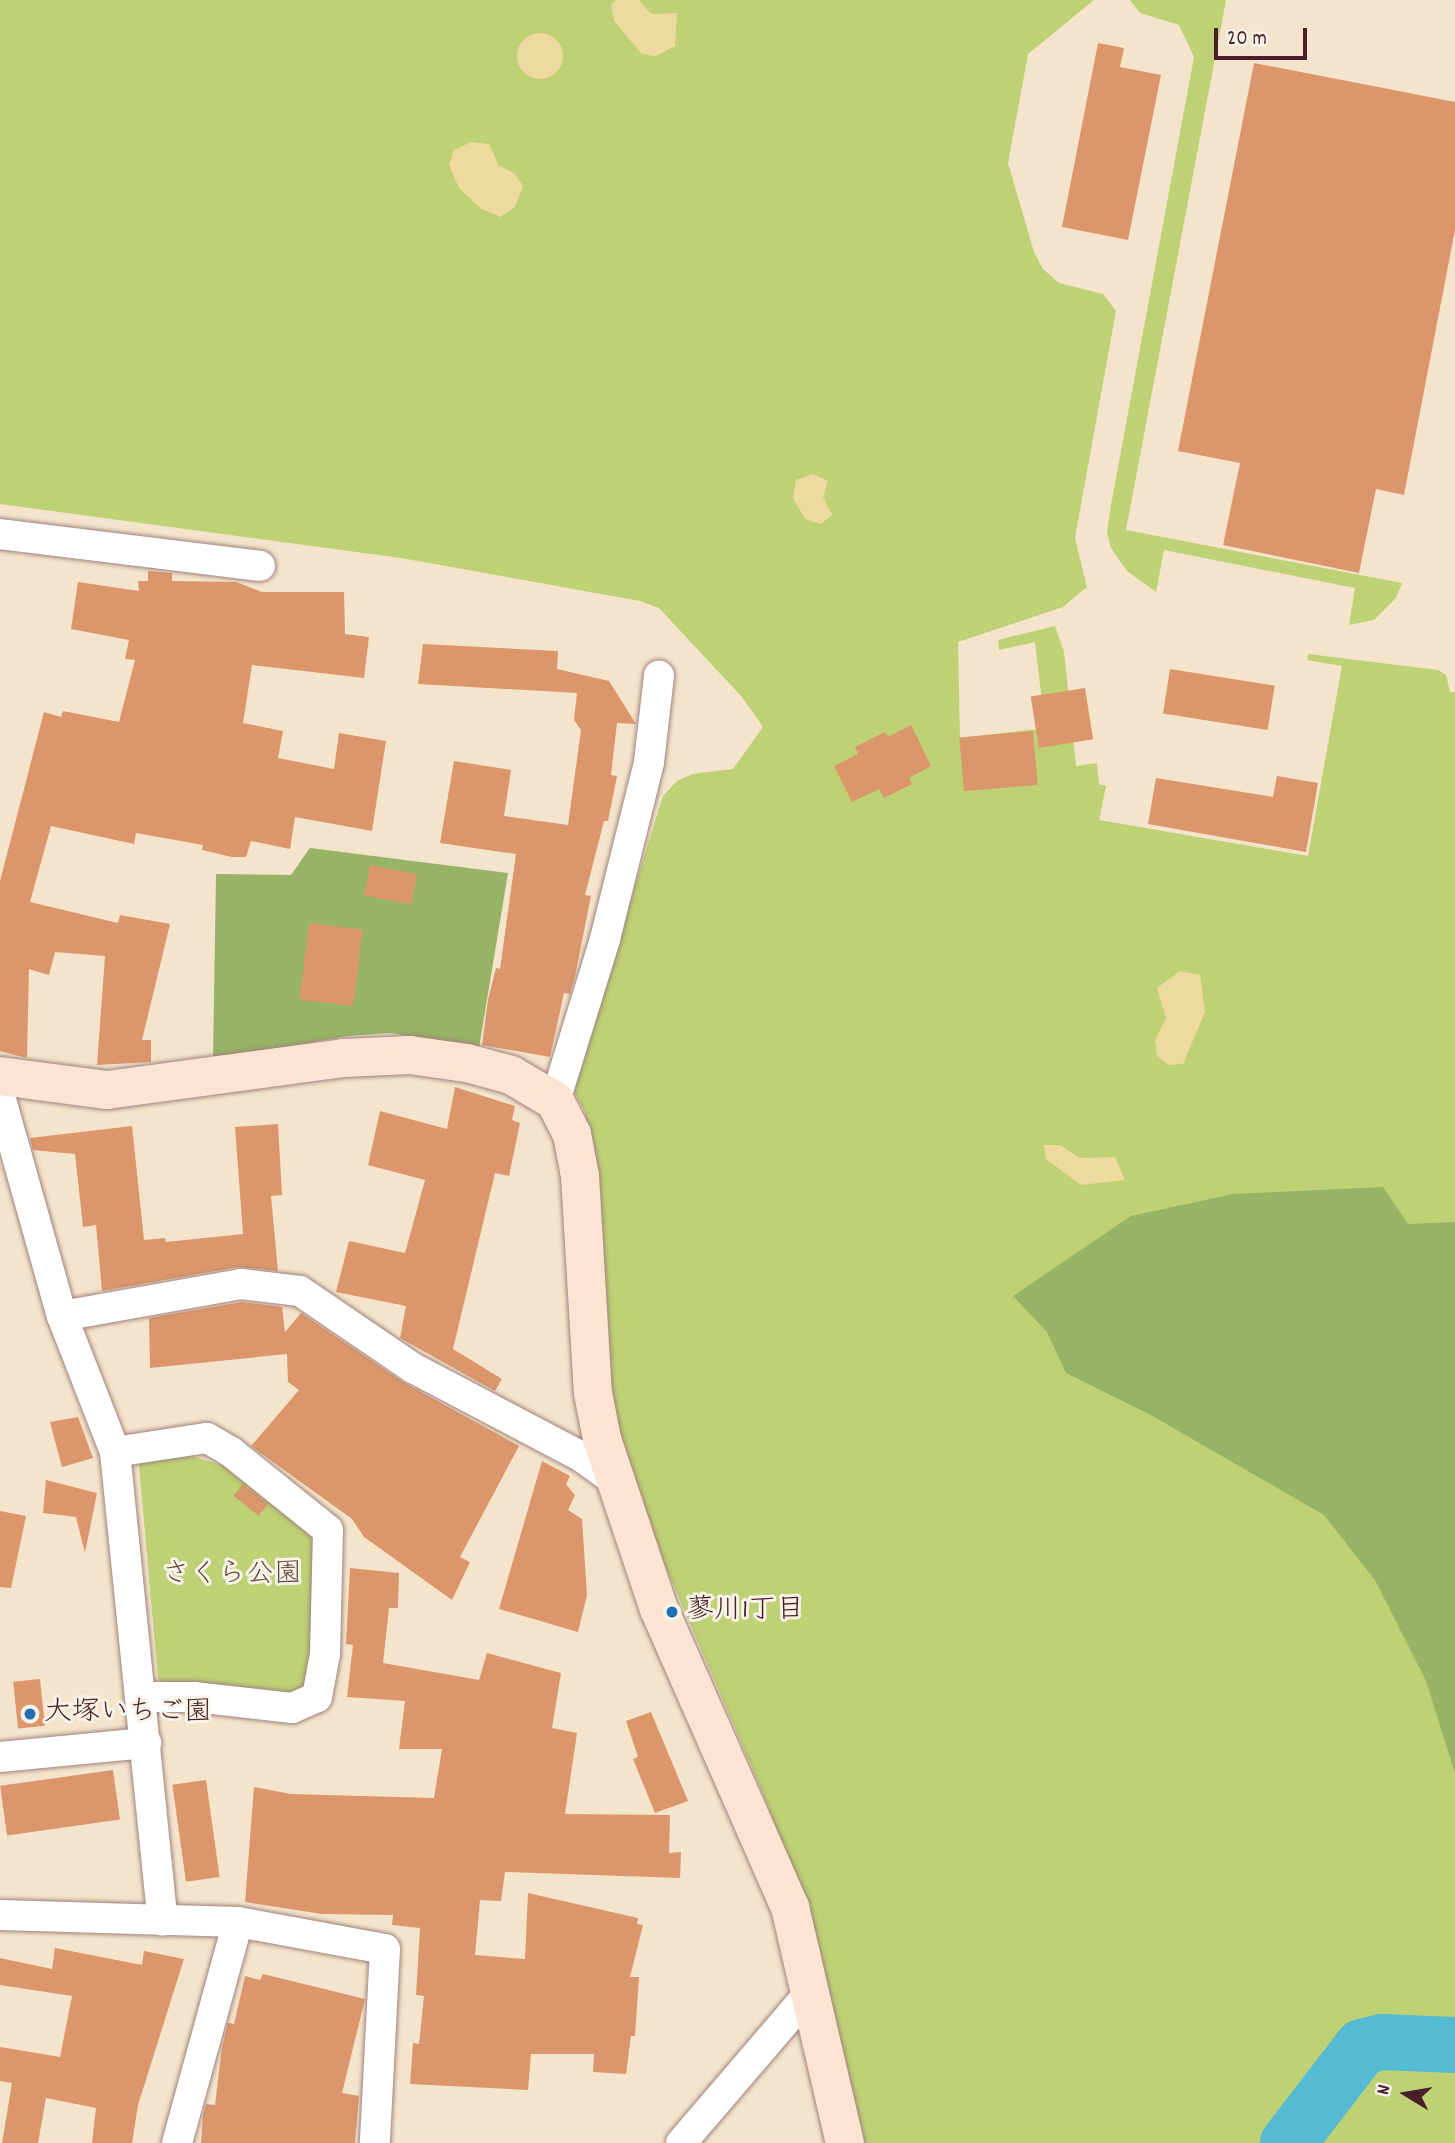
<!DOCTYPE html>
<html>
<head>
<meta charset="utf-8">
<style>
  body { margin:0 }
  #map { position:relative; width:1455px; height:2143px; overflow:hidden; background:#f4e4cc; font-family:Dekko,"Klee One",sans-serif }
  div>[style] { position:absolute }
  [style*='--x'] { left:calc(var(--x)*1px); top:calc(var(--y)*1px); width:calc(var(--w)*1px); rotate:calc(var(--a)*1deg) }
  .green>* { inset:0; background:#bed174 }
  .forest>* { inset:0; background:#96b366 }
  .sand>* { inset:0; background:#eeda9e }
  .round { border-radius:50% }
  .river>* { height:56px; margin:-28px; padding:0 28px; transform-origin:28px; border-radius:28px; background:#55bbd3 }
  .building>* { inset:0; background:#dc966b; transform-origin:0 0 }
  .roads { filter:drop-shadow(0 0 2px #9f827c) drop-shadow(0 0 2px #9f827c) }
  .street>* { height:30px; margin:-15px; padding:0 15px; transform-origin:15px; border-radius:15px; background:#fff }
  .secondary>* { height:38px; margin:-19px; padding:0 19px; transform-origin:19px; border-radius:19px; background:#fde3d1 }
  .dots>* { width:19px; height:19px; translate:-50% -50%; box-sizing:border-box; border:4px solid #f7f3e8; border-radius:50% }
  span { translate:-50% -50%; white-space:nowrap; text-align:center; line-height:1.15; -webkit-text-stroke:6px #f7f3e8; paint-order:stroke }
  .park-label { font-size:28px; color:#674c3d }
  .poi-label { font-size:28px; color:#4a1f2b }
  .left { translate:0 -50%; text-align:left }
  .north { position:absolute; left:1371px; top:2059px; width:70px; height:70px; -webkit-text-stroke:5px #f7f3e8; paint-order:stroke; rotate:281deg; font-size:19px; font-weight:700; line-height:28px; text-align:center; color:#4a1f2b }
  .north::after { content:''; display:block; margin:auto; width:24px; height:32px; background:#4a1f2b; clip-path:polygon(50% 0,100% 100%,50% 72%,0 100%) }
  .scale { position:absolute; left:1214px; top:28px; width:93px; height:32px; box-sizing:border-box; border:4px solid #4a1f2b; border-top:0; padding-left:9px; font-size:21px; line-height:24px; white-space:nowrap; color:#4a1f2b; -webkit-text-stroke:5px #f7f3e8; paint-order:stroke }
</style>
</head>
<body>
<div id="map">
  <div class="green">
    <div style="clip-path:polygon(0 0,1094px 0,1028px 54px,1008px 163px,1034px 252px,1043px 269px,1059px 283px,1103px 294px,1116px 311px,1075px 538px,1087px 587px,1063px 607px,958px 642px,960px 738px,1045px 728px,1035px 642px,999px 650px,998px 640px,1055px 626px,1064px 652px,1076px 766px,1097px 763px,1099px 784px,1106px 786px,1099px 820px,1308px 856px,1342px 666px,1307px 660px,1308px 654px,1438px 670px,1446px 675px,1450px 692px,1455px 692px,1455px 2143px,864px 2143px,814px 1928px,760px 1786px,635px 1496px,609px 1397px,591px 1145px,585px 1112px,572px 1088px,663px 796px,677px 781px,693px 774px,733px 769px,763px 727px,742px 697px,659px 608px,640px 601px,401px 558px,0 504px)"></div>
    <div style="clip-path:polygon(1130px 0,1226px 0,1126px 530px,1402px 583px,1396px 598px,1374px 620px,1349px 625px,1355px 588px,1164px 550px,1156px 592px,1127px 571px,1111px 548px,1107px 533px,1111px 505px,1194px 57px,1179px 25px,1140px 13px)"></div>
    <div style="clip-path:polygon(192px 1456px,227px 1467px,298px 1519px,317px 1546px,308px 1682px,291px 1697px,166px 1686px,158px 1678px,139px 1466px,141px 1462px)"></div>
  </div>
  <div class="forest">
    <div style="clip-path:polygon(310px 848px,508px 873px,479px 1048px,390px 1033px,348px 1036px,213px 1060px,216px 874px,291px 875px)"></div>
    <div style="clip-path:polygon(1383px 1187px,1408px 1224px,1455px 1222px,1455px 1773px,1426px 1681px,1375px 1580px,1324px 1515px,1149px 1414px,1066px 1373px,1047px 1332px,1013px 1296px,1131px 1216px,1233px 1194px)"></div>
  </div>
  <div class="sand">
    <div style="clip-path:polygon(616px 0,639px 0,651px 14px,677px 13px,675px 46px,656px 56px,642px 54px,614px 21px,611px 5px)"></div>
    <div class="round" style="left:517px;top:33px;width:46px;height:46px"></div>
    <div style="clip-path:polygon(471px 142px,489px 144px,499px 166px,514px 173px,523px 186px,515px 207px,500px 217px,480px 208px,459px 188px,449px 165px,454px 150px)"></div>
    <div style="clip-path:polygon(813px 474px,828px 481px,823px 497px,832px 515px,821px 524px,805px 519px,793px 498px,796px 480px)"></div>
    <div style="clip-path:polygon(1180px 971px,1200px 975px,1205px 1012px,1183px 1064px,1168px 1065px,1157px 1056px,1155px 1040px,1166px 1018px,1157px 988px)"></div>
    <div style="clip-path:polygon(1044px 1145px,1060px 1145px,1080px 1158px,1115px 1157px,1125px 1180px,1081px 1185px,1046px 1159px)"></div>
  </div>
  <div class="river">
    <div style="--x:1288;--y:2143;--w:121;--a:-52.4"></div>
    <div style="--x:1362;--y:2047;--w:21;--a:-14"></div>
    <div style="--x:1382;--y:2042;--w:73;--a:2.4"></div>
  </div>
  <div class="building">
    <div style="clip-path:polygon(1098px 43px,1124px 48px,1120px 67px,1161px 75px,1128px 240px,1062px 227px)"></div>
    <div style="clip-path:polygon(1254px 63px,1455px 102px,1455px 230px,1404px 495px,1376px 489px,1359px 573px,1223px 545px,1240px 463px,1178px 451px)"></div>
    <div style="clip-path:polygon(148px 571px,172px 573px,172px 581px,236px 582px,262px 592px,344px 592px,345px 634px,369px 637px,364px 678px,252px 665px,243px 723px,283px 731px,278px 758px,334px 769px,339px 733px,386px 741px,372px 831px,295px 817px,290px 849px,251px 841px,246px 857px,232px 857px,202px 850px,203px 845px,136px 833px,134px 844px,51px 826px,30px 902px,118px 923px,120px 915px,170px 924px,142px 1040px,151px 1040px,151px 1062px,97px 1065px,105px 956px,55px 952px,49px 975px,29px 969px,27px 1058px,0 1051px,0 881px,44px 712px,61px 717px,63px 711px,119px 722px,135px 660px,125px 659px,129px 640px,71px 629px,78px 582px,139px 591px,138px 581px,148px 581px)"></div>
    <div style="clip-path:polygon(423px 644px,558px 651px,557px 669px,609px 681px,636px 724px,617px 723px,611px 775px,617px 776px,608px 821px,604px 821px,585px 895px,591px 896px,575px 976px,570px 994px,564px 993px,550px 1057px,482px 1045px,488px 1000px,496px 968px,500px 969px,516px 854px,440px 843px,454px 761px,511px 770px,504px 816px,568px 825px,581px 730px,574px 720px,577px 693px,418px 684px)"></div>
    <div style="left:1170px;top:669px;width:106px;height:45px;rotate:9deg"></div>
    <div style="left:1085px;top:688px;width:52px;height:55px;rotate:81deg"></div>
    <div style="clip-path:polygon(911px 725px,931px 766px,909px 778px,912px 784px,884px 798px,879px 789px,852px 802px,834px 766px,858px 754px,855px 747px,885px 732px,888px 737px)"></div>
    <div style="left:1033px;top:731px;width:54px;height:74px;rotate:85deg"></div>
    <div style="clip-path:polygon(1277px 776px,1318px 783px,1306px 852px,1148px 824px,1156px 778px,1273px 797px)"></div>
    <div style="left:370px;top:865px;width:48px;height:31px;rotate:11deg"></div>
    <div style="left:309px;top:923px;width:54px;height:77px;rotate:7deg"></div>
    <div style="clip-path:polygon(455px 1087px,515px 1106px,512px 1120px,520px 1123px,509px 1176px,495px 1173px,453px 1349px,502px 1379px,495px 1391px,400px 1338px,406px 1306px,336px 1292px,349px 1241px,405px 1253px,425px 1180px,368px 1165px,380px 1111px,447px 1129px)"></div>
    <div style="clip-path:polygon(278px 1124px,282px 1195px,271px 1196px,278px 1271px,238px 1267px,102px 1291px,96px 1225px,83px 1227px,75px 1154px,33px 1150px,30px 1138px,132px 1126px,144px 1240px,165px 1238px,166px 1242px,243px 1234px,235px 1127px)"></div>
    <div style="clip-path:polygon(242px 1302px,282px 1307px,285px 1332px,301px 1313px,403px 1382px,519px 1446px,460px 1557px,470px 1562px,452px 1600px,364px 1537px,352px 1519px,251px 1446px,299px 1390px,288px 1382px,287px 1354px,150px 1368px,149px 1318px)"></div>
    <div style="clip-path:polygon(78px 1417px,93px 1458px,62px 1467px,50px 1422px)"></div>
    <div style="clip-path:polygon(542px 1461px,570px 1476px,566px 1484px,575px 1495px,568px 1510px,582px 1519px,587px 1595px,578px 1632px,499px 1609px)"></div>
    <div style="clip-path:polygon(46px 1480px,97px 1493px,85px 1553px,76px 1517px,43px 1513px)"></div>
    <div style="left:243px;top:1484px;width:32px;height:15px;rotate:39deg"></div>
    <div style="clip-path:polygon(0 1511px,26px 1516px,11px 1588px,0 1587px)"></div>
    <div style="clip-path:polygon(350px 1568px,399px 1573px,398px 1608px,389px 1608px,383px 1663px,479px 1680px,487px 1653px,561px 1673px,552px 1728px,577px 1733px,565px 1814px,670px 1815px,669px 1853px,681px 1852px,680px 1878px,505px 1872px,501px 1901px,480px 1900px,475px 1955px,525px 1959px,528px 1893px,638px 1918px,637px 1924px,643px 1925px,630px 1977px,639px 1977px,635px 2036px,631px 2036px,626px 2074px,593px 2072px,594px 2054px,531px 2054px,528px 2090px,410px 2084px,413px 2043px,419px 2044px,424px 1996px,416px 1995px,420px 1928px,392px 1925px,393px 1915px,322px 1914px,245px 1902px,254px 1787px,291px 1794px,434px 1798px,442px 1749px,399px 1749px,405px 1701px,347px 1697px,353px 1645px,346px 1644px)"></div>
    <div style="left:40px;top:1679px;width:47px;height:27px;rotate:84deg"></div>
    <div style="clip-path:polygon(651px 1712px,688px 1801px,655px 1813px,633px 1759px,638px 1757px,626px 1721px)"></div>
    <div style="left:113px;top:1770px;width:50px;height:114px;rotate:82deg"></div>
    <div style="left:206px;top:1780px;width:98px;height:34px;rotate:82deg"></div>
    <div style="clip-path:polygon(55px 1948px,142px 1965px,144px 1951px,184px 1959px,138px 2105px,132px 2143px,92px 2143px,96px 2108px,46px 2098px,38px 2143px,2px 2143px,12px 2083px,0 2081px,0 2047px,60px 2057px,72px 1996px,0 1985px,0 1958px,52px 1969px)"></div>
    <div style="clip-path:polygon(263px 1974px,365px 1999px,342px 2093px,359px 2096px,355px 2143px,201px 2143px,203px 2115px,206px 2104px,215px 2105px,222px 2047px,228px 2023px,234px 2024px,245px 1976px,260px 1980px)"></div>
  </div>
  <div class="roads">
    <div class="street">
      <div style="--x:0;--y:534;--w:262;--a:7"></div>
      <div style="--x:0;--y:1096;--w:229;--a:74.3"></div>
      <div style="--x:62;--y:1316;--w:146;--a:68.7"></div>
      <div style="--x:115;--y:1452;--w:471;--a:84.2"></div>
      <div style="--x:555;--y:1101;--w:170;--a:-72.8"></div>
      <div style="--x:605;--y:939;--w:182;--a:-76"></div>
      <div style="--x:649;--y:762;--w:87;--a:-83.4"></div>
      <div style="--x:62;--y:1316;--w:182;--a:-10.1"></div>
      <div style="--x:241;--y:1284;--w:59;--a:6.8"></div>
      <div style="--x:300;--y:1291;--w:137;--a:34.3"></div>
      <div style="--x:413;--y:1368;--w:191;--a:27.8"></div>
      <div style="--x:582;--y:1457;--w:39;--a:36"></div>
      <div style="--x:115;--y:1452;--w:93;--a:-8.7"></div>
      <div style="--x:207;--y:1438;--w:28;--a:30"></div>
      <div style="--x:231;--y:1452;--w:124;--a:38.8"></div>
      <div style="--x:328;--y:1530;--w:124;--a:91.4"></div>
      <div style="--x:325;--y:1654;--w:44;--a:100.5"></div>
      <div style="--x:317;--y:1697;--w:27;--a:156"></div>
      <div style="--x:292;--y:1708;--w:99;--a:-173.6"></div>
      <div style="--x:194;--y:1697;--w:53;--a:180"></div>
      <div style="--x:0;--y:1757;--w:147;--a:-5.5"></div>
      <div style="--x:0;--y:1915;--w:238;--a:1.7"></div>
      <div style="--x:238;--y:1922;--w:149;--a:10.4"></div>
      <div style="--x:385;--y:1949;--w:194;--a:93"></div>
      <div style="--x:177;--y:2143;--w:229;--a:-74.6"></div>
      <div style="--x:681;--y:2143;--w:201;--a:-49.4"></div>
    </div>
    <div class="secondary">
      <div style="--x:0;--y:1076;--w:108;--a:7.5"></div>
      <div style="--x:107;--y:1090;--w:239;--a:-7.7"></div>
      <div style="--x:344;--y:1058;--w:66;--a:-2.6"></div>
      <div style="--x:410;--y:1055;--w:58;--a:8"></div>
      <div style="--x:467;--y:1063;--w:46;--a:15.3"></div>
      <div style="--x:511;--y:1075;--w:51;--a:30.6"></div>
      <div style="--x:555;--y:1101;--w:37;--a:63"></div>
      <div style="--x:572;--y:1134;--w:43;--a:79.2"></div>
      <div style="--x:580;--y:1176;--w:217;--a:86.6"></div>
      <div style="--x:593;--y:1393;--w:47;--a:78.9"></div>
      <div style="--x:602;--y:1439;--w:179;--a:71.5"></div>
      <div style="--x:659;--y:1609;--w:326;--a:66.3"></div>
      <div style="--x:790;--y:1907;--w:242;--a:76.9"></div>
    </div>
  </div>
  <div class="dots">
    <div style="left:672px;top:1612px;background:#1f6fb2"></div>
    <div style="left:30px;top:1714px;background:#1f6fb2"></div>
  </div>
  <div class="park-label">
    <span style="left:232px;top:1576px">さくら公園</span>
  </div>
  <div class="poi-label">
    <span class="left" style="left:686px;top:1612px">蓼川1丁目</span>
    <span class="left" style="left:44px;top:1714px">大塚いちご園</span>
  </div>
  <div class="north">N</div>
  <div class="scale">20 m</div>
</div>
</body>
</html>
